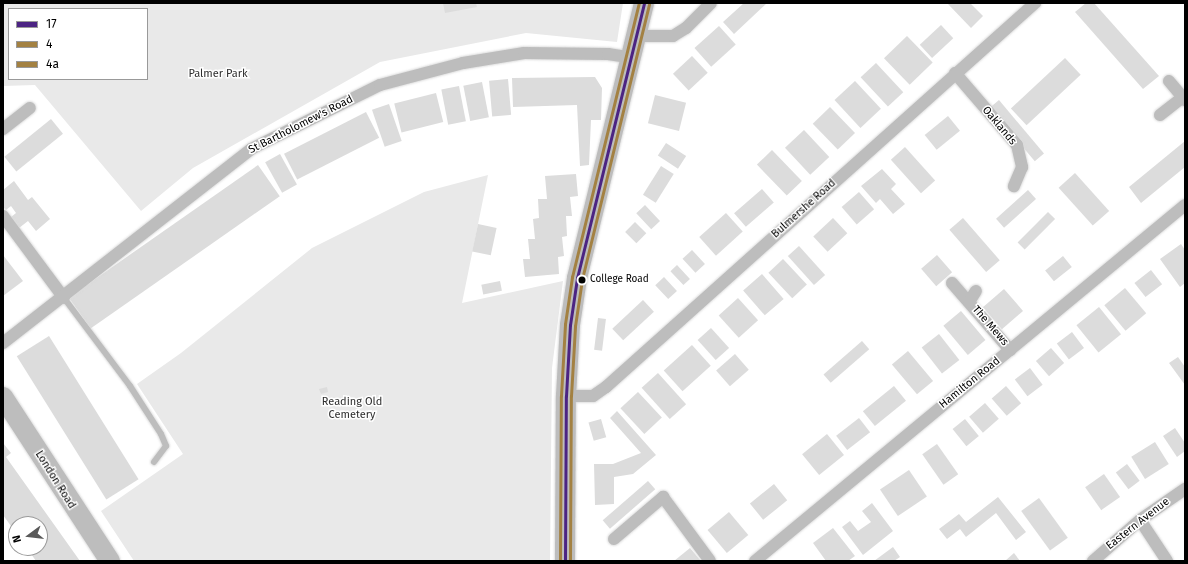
<!DOCTYPE html>
<html>
<head>
<meta charset="utf-8">
<style>
  body { margin:0 }
  #map { position:relative; width:1188px; height:564px; overflow:hidden; background:#fff; font-family:"Fira Sans",sans-serif }
  div>[style] { position:absolute }
  [style*='--x'] { left:calc(var(--x)*1px); top:calc(var(--y)*1px); width:calc(var(--w)*1px); rotate:calc(var(--a)*1deg) }
  .green>* { inset:0; background:#e9e9e9 }
  .building>* { inset:0; background:#dcdcdc; transform-origin:0 0 }
  .roads { filter:drop-shadow(0 0 1px #dbdbdb) drop-shadow(0 0 1px #dbdbdb) }
  .service>* { height:6px; margin:-3px; padding:0 3px; transform-origin:3px; border-radius:3px; background:#bdbdbd }
  .minor>* { height:12px; margin:-6px; padding:0 6px; transform-origin:6px; border-radius:6px; background:#bdbdbd }
  .primary>* { height:20px; margin:-10px; padding:0 10px; transform-origin:10px; border-radius:10px; background:#bdbdbd }
  .bus-1>* { height:3px; margin:-1.5px; padding:0 1.5px; transform-origin:1.5px; border-radius:1.5px; background:#4c2483 }
  .bus-2>* { height:3px; margin:-1.5px; padding:0 1.5px; transform-origin:1.5px; border-radius:1.5px; background:#a38142 }
  .bus-3>* { height:3px; margin:-1.5px; padding:0 1.5px; transform-origin:1.5px; border-radius:1.5px; background:#a38142 }
  .dots>* { width:11px; height:11px; translate:-50% -50%; box-sizing:border-box; border:2px solid #fff; border-radius:50% }
  span { translate:-50% -50%; white-space:nowrap; text-align:center; line-height:1.15; -webkit-text-stroke:3px #fff; paint-order:stroke }
  .bus-label { font-size:10px; color:#000 }
  .left { translate:0 -50%; text-align:left }
  .park-label { font-size:11px; color:#2e2e2e }
  .street-label { font-size:11px; color:#000 }
  .frame { position:absolute; inset:0; border:4px solid #000; pointer-events:none }
  .legend { position:absolute; left:8px; top:8px; width:140px; height:72px; box-sizing:border-box; background:#fff; border:1px solid #999; margin:0; padding:5px 7px; list-style:none; font-size:12px; color:#000 }
  .legend li { display:flex; align-items:center; gap:8px; height:20px }
  .legend b { width:20px; border:1px solid #999 }
  .north { position:absolute; left:8px; top:516px; width:40px; height:40px; box-sizing:border-box; background:#fff; border:1px solid #999; border-radius:50%; rotate:255deg; font-size:11px; font-weight:700; line-height:16px; text-align:center; color:#000 }
  .north::after { content:''; display:block; margin:auto; width:14px; height:18px; background:#595959; clip-path:polygon(50% 0,100% 100%,50% 72%,0 100%) }
</style>
</head>
<body>
<div id="map">
  <div class="green">
    <div style="clip-path:polygon(evenodd,3px 3px,623px 3px,617px 42px,526px 33px,380px 62px,193px 168px,141px 211px,35px 85px,3px 86px,3px 3px,9px 9px,147px 9px,147px 79px,9px 79px,9px 9px)"></div>
    <div style="clip-path:polygon(488px 175px,462px 303px,563px 281px,552px 368px,550px 561px,134px 561px,101px 511px,183px 454px,137px 384px,181px 353px,312px 248px,424px 192px)"></div>
  </div>
  <div class="building">
    <div style="clip-path:polygon(443px 3px,476px 3px,477px 7px,445px 13px)"></div>
    <div style="clip-path:polygon(767px 3px,734px 34px,723px 22px,744px 3px)"></div>
    <div style="clip-path:polygon(947px 3px,970px 3px,983px 16px,971px 28px)"></div>
    <div style="clip-path:polygon(1086px 3px,1094px 3px,1159px 76px,1143px 89px,1075px 12px)"></div>
    <div style="left:941px;top:25px;width:18px;height:29px;rotate:47deg"></div>
    <div style="left:719px;top:26px;width:25px;height:33px;rotate:48deg"></div>
    <div style="left:907px;top:36px;width:37px;height:32px;rotate:46deg"></div>
    <div style="left:692px;top:56px;width:23px;height:26px;rotate:47deg"></div>
    <div style="left:1065px;top:58px;width:23px;height:74px;rotate:47deg"></div>
    <div style="left:876px;top:63px;width:40px;height:21px;rotate:47deg"></div>
    <div style="clip-path:polygon(595px 77px,602px 88px,601px 120px,591px 120px,589px 165px,580px 166px,577px 105px,513px 107px,512px 78px)"></div>
    <div style="left:508px;top:79px;width:36px;height:19px;rotate:85deg"></div>
    <div style="left:855px;top:81px;width:38px;height:28px;rotate:47deg"></div>
    <div style="left:482px;top:82px;width:36px;height:19px;rotate:79deg"></div>
    <div style="left:459px;top:86px;width:36px;height:18px;rotate:79deg"></div>
    <div style="left:436px;top:93px;width:30px;height:43px;rotate:76deg"></div>
    <div style="left:655px;top:95px;width:32px;height:29px;rotate:14deg"></div>
    <div style="left:999px;top:100px;width:70px;height:12px;rotate:50deg"></div>
    <div style="left:389px;top:104px;width:39px;height:18px;rotate:71deg"></div>
    <div style="left:830px;top:107px;width:36px;height:24px;rotate:46deg"></div>
    <div style="left:366px;top:112px;width:29px;height:92px;rotate:63deg"></div>
    <div style="left:948px;top:116px;width:19px;height:30px;rotate:51deg"></div>
    <div style="left:51px;top:119px;width:19px;height:60px;rotate:51deg"></div>
    <div style="left:804px;top:130px;width:37px;height:26px;rotate:47deg"></div>
    <div style="clip-path:polygon(1185px 141px,1185px 167px,1141px 203px,1129px 187px)"></div>
    <div style="left:666px;top:143px;width:24px;height:15px;rotate:33deg"></div>
    <div style="left:905px;top:147px;width:45px;height:19px;rotate:48deg"></div>
    <div style="left:772px;top:150px;width:43px;height:21px;rotate:46deg"></div>
    <div style="left:280px;top:154px;width:35px;height:17px;rotate:61deg"></div>
    <div style="left:258px;top:165px;width:38px;height:231px;rotate:55deg"></div>
    <div style="left:661px;top:166px;width:15px;height:34px;rotate:32deg"></div>
    <div style="clip-path:polygon(882px 169px,896px 184px,891px 189px,905px 204px,893px 214px,880px 199px,876px 203px,861px 186px)"></div>
    <div style="left:1075px;top:173px;width:51px;height:22px;rotate:48deg"></div>
    <div style="clip-path:polygon(576px 174px,578px 196px,570px 197px,572px 216px,566px 216px,567px 236px,562px 237px,564px 256px,558px 257px,559px 274px,525px 277px,523px 259px,530px 259px,528px 239px,535px 239px,533px 219px,539px 218px,538px 199px,547px 199px,545px 176px)"></div>
    <div style="clip-path:polygon(14px 181px,28px 200px,32px 197px,50px 219px,36px 231px,28px 221px,19px 228px,11px 217px,16px 213px,11px 206px,6px 210px,3px 207px,3px 190px)"></div>
    <div style="left:762px;top:189px;width:18px;height:37px;rotate:49deg"></div>
    <div style="left:1028px;top:190px;width:12px;height:43px;rotate:48deg"></div>
    <div style="left:859px;top:192px;width:23px;height:23px;rotate:49deg"></div>
    <div style="left:645px;top:205px;width:22px;height:12px;rotate:47deg"></div>
    <div style="left:1048px;top:212px;width:10px;height:43px;rotate:45deg"></div>
    <div style="left:726px;top:213px;width:25px;height:36px;rotate:48deg"></div>
    <div style="left:833px;top:218px;width:21px;height:27px;rotate:47deg"></div>
    <div style="left:963px;top:218px;width:56px;height:18px;rotate:49deg"></div>
    <div style="left:635px;top:222px;width:16px;height:14px;rotate:45deg"></div>
    <div style="left:478px;top:224px;width:19px;height:28px;rotate:12deg"></div>
    <div style="clip-path:polygon(1181px 244px,1185px 250px,1185px 283px,1180px 287px,1160px 259px)"></div>
    <div style="left:799px;top:246px;width:39px;height:15px;rotate:48deg"></div>
    <div style="left:692px;top:250px;width:19px;height:13px;rotate:47deg"></div>
    <div style="clip-path:polygon(3px 255px,23px 281px,3px 296px)"></div>
    <div style="left:937px;top:255px;width:23px;height:21px;rotate:49deg"></div>
    <div style="left:1063px;top:256px;width:14px;height:23px;rotate:51deg"></div>
    <div style="left:783px;top:259px;width:35px;height:20px;rotate:47deg"></div>
    <div style="left:677px;top:265px;width:19px;height:9px;rotate:47deg"></div>
    <div style="left:1151px;top:270px;width:18px;height:21px;rotate:52deg"></div>
    <div style="left:762px;top:274px;width:33px;height:25px;rotate:49deg"></div>
    <div style="left:664px;top:277px;width:19px;height:12px;rotate:47deg"></div>
    <div style="left:500px;top:281px;width:10px;height:19px;rotate:79deg"></div>
    <div style="left:1125px;top:288px;width:33px;height:27px;rotate:50deg"></div>
    <div style="left:1004px;top:289px;width:29px;height:28px;rotate:49deg"></div>
    <div style="left:738px;top:298px;width:30px;height:26px;rotate:48deg"></div>
    <div style="left:643px;top:300px;width:16px;height:42px;rotate:47deg"></div>
    <div style="left:1099px;top:307px;width:35px;height:29px;rotate:51deg"></div>
    <div style="left:961px;top:311px;width:38px;height:23px;rotate:50deg"></div>
    <div style="left:598px;top:318px;width:8px;height:32px;rotate:7deg"></div>
    <div style="left:711px;top:328px;width:27px;height:18px;rotate:48deg"></div>
    <div style="left:1072px;top:332px;width:20px;height:19px;rotate:53deg"></div>
    <div style="left:939px;top:334px;width:33px;height:22px;rotate:52deg"></div>
    <div style="left:49px;top:336px;width:169px;height:38px;rotate:58deg"></div>
    <div style="left:862px;top:341px;width:11px;height:51px;rotate:49deg"></div>
    <div style="left:692px;top:345px;width:28px;height:38px;rotate:48deg"></div>
    <div style="left:1051px;top:348px;width:20px;height:20px;rotate:49deg"></div>
    <div style="left:908px;top:351px;width:39px;height:21px;rotate:50deg"></div>
    <div style="left:735px;top:354px;width:21px;height:25px;rotate:49deg"></div>
    <div style="clip-path:polygon(1178px 357px,1185px 367px,1185px 385px,1169px 363px)"></div>
    <div style="left:1030px;top:368px;width:21px;height:19px;rotate:53deg"></div>
    <div style="left:658px;top:373px;width:42px;height:22px;rotate:48deg"></div>
    <div style="left:894px;top:386px;width:19px;height:40px;rotate:51deg"></div>
    <div style="left:1006px;top:386px;width:23px;height:19px;rotate:49deg"></div>
    <div style="clip-path:polygon(327px 387px,328px 392px,321px 394px,319px 389px)"></div>
    <div style="left:638px;top:392px;width:35px;height:24px;rotate:47deg"></div>
    <div style="left:985px;top:403px;width:21px;height:21px;rotate:49deg"></div>
    <div style="clip-path:polygon(617px 411px,656px 455px,633px 474px,614px 477px,614px 504px,595px 505px,594px 464px,613px 464px,641px 453px,610px 418px)"></div>
    <div style="left:859px;top:418px;width:18px;height:29px;rotate:52deg"></div>
    <div style="left:601px;top:419px;width:19px;height:13px;rotate:74deg"></div>
    <div style="left:965px;top:419px;width:22px;height:16px;rotate:51deg"></div>
    <div style="clip-path:polygon(1175px 428px,1185px 443px,1185px 451px,1177px 457px,1163px 436px)"></div>
    <div style="left:827px;top:434px;width:27px;height:32px;rotate:51deg"></div>
    <div style="left:1155px;top:442px;width:26px;height:28px;rotate:58deg"></div>
    <div style="clip-path:polygon(3px 443px,11px 453px,6px 457px,80px 561px,36px 561px,27px 548px,40px 548px,40px 524px,16px 524px,16px 533px,3px 515px)"></div>
    <div style="left:937px;top:444px;width:37px;height:18px;rotate:55deg"></div>
    <div style="left:1127px;top:464px;width:21px;height:14px;rotate:53deg"></div>
    <div style="left:909px;top:470px;width:32px;height:35px;rotate:56deg"></div>
    <div style="left:1104px;top:474px;width:28px;height:23px;rotate:55deg"></div>
    <div style="left:648px;top:481px;width:11px;height:60px;rotate:49deg"></div>
    <div style="left:774px;top:484px;width:21px;height:31px;rotate:51deg"></div>
    <div style="clip-path:polygon(998px 497px,1026px 532px,1016px 540px,996px 513px,966px 537px,960px 529px,947px 539px,939px 529px,959px 514px,966px 522px)"></div>
    <div style="left:1039px;top:498px;width:49px;height:22px;rotate:54deg"></div>
    <div style="clip-path:polygon(872px 503px,893px 531px,863px 555px,842px 527px,850px 521px,858px 531px,871px 522px,862px 511px)"></div>
    <div style="left:729px;top:512px;width:30px;height:28px;rotate:50deg"></div>
    <div style="clip-path:polygon(833px 528px,855px 556px,848px 561px,826px 561px,813px 543px)"></div>
    <div style="clip-path:polygon(893px 547px,900px 557px,894px 561px,874px 561px)"></div>
    <div style="clip-path:polygon(690px 548px,701px 561px,674px 561px)"></div>
    <div style="clip-path:polygon(1014px 553px,1020px 561px,1005px 561px)"></div>
  </div>
  <div class="roads">
    <div class="service">
      <div style="--x:64;--y:298;--w:110;--a:53.1"></div>
      <div style="--x:130;--y:386;--w:57;--a:57.1"></div>
      <div style="--x:161;--y:434;--w:13;--a:67"></div>
      <div style="--x:166;--y:446;--w:20;--a:127"></div>
    </div>
    <div class="minor">
      <div style="--x:638;--y:36;--w:35;--a:0"></div>
      <div style="--x:673;--y:36;--w:15;--a:-32"></div>
      <div style="--x:686;--y:28;--w:35;--a:-45"></div>
      <div style="--x:955;--y:73;--w:95;--a:49.3"></div>
      <div style="--x:1017;--y:145;--w:23;--a:77"></div>
      <div style="--x:1022;--y:167;--w:21;--a:113"></div>
      <div style="--x:1169;--y:81;--w:25;--a:50"></div>
      <div style="--x:1160;--y:115;--w:29;--a:-38"></div>
      <div style="--x:3;--y:129;--w:34;--a:-38"></div>
      <div style="--x:3;--y:216;--w:102;--a:53.4"></div>
      <div style="--x:952;--y:283;--w:89;--a:49.1"></div>
      <div style="--x:969;--y:302;--w:13;--a:-58"></div>
      <div style="--x:3;--y:343;--w:315;--a:-38"></div>
      <div style="--x:251;--y:149;--w:144;--a:-26.4"></div>
      <div style="--x:380;--y:85;--w:86;--a:-14.8"></div>
      <div style="--x:463;--y:63;--w:62;--a:-9.3"></div>
      <div style="--x:524;--y:53;--w:84;--a:0.7"></div>
      <div style="--x:608;--y:54;--w:25;--a:9"></div>
      <div style="--x:566;--y:396;--w:27;--a:0"></div>
      <div style="--x:593;--y:396;--w:16;--a:-35"></div>
      <div style="--x:606;--y:387;--w:576;--a:-41.83"></div>
      <div style="--x:1140;--y:520;--w:49;--a:56.6"></div>
      <div style="--x:614;--y:539;--w:65;--a:-40.6"></div>
      <div style="--x:663;--y:497;--w:79;--a:53.7"></div>
      <div style="--x:755;--y:561;--w:558;--a:-39.62"></div>
      <div style="--x:1093;--y:561;--w:62;--a:-41.1"></div>
      <div style="--x:1140;--y:520;--w:55;--a:-34.6"></div>
    </div>
    <div class="primary">
      <div style="--x:3;--y:397;--w:196;--a:56.9"></div>
      <div style="--x:565;--y:561;--w:165;--a:-89.7"></div>
      <div style="--x:566;--y:396;--w:71;--a:-86.8"></div>
      <div style="--x:570;--y:325;--w:48;--a:-81.5"></div>
      <div style="--x:577;--y:278;--w:283;--a:-76.3"></div>
    </div>
  </div>
  <div class="bus-1">
    <div style="--x:565;--y:561;--w:165;--a:-89.7"></div>
    <div style="--x:566;--y:396;--w:71;--a:-86.8"></div>
    <div style="--x:570;--y:325;--w:48;--a:-81.5"></div>
    <div style="--x:577;--y:278;--w:283;--a:-76.3"></div>
  </div>
  <div class="bus-2">
    <div style="--x:570;--y:561;--w:165;--a:-89.7"></div>
    <div style="--x:571;--y:396;--w:70;--a:-86.7"></div>
    <div style="--x:575;--y:326;--w:48;--a:-81.5"></div>
    <div style="--x:582;--y:279;--w:283;--a:-76.3"></div>
  </div>
  <div class="bus-3">
    <div style="--x:560;--y:561;--w:165;--a:-89.7"></div>
    <div style="--x:561;--y:396;--w:72;--a:-86.8"></div>
    <div style="--x:565;--y:324;--w:48;--a:-81.5"></div>
    <div style="--x:572;--y:277;--w:282;--a:-76.3"></div>
  </div>
  <div class="dots">
    <div style="left:582px;top:280px;background:#000"></div>
  </div>
  <div class="bus-label">
    <span class="left" style="left:590px;top:280px">College Road</span>
  </div>
  <div class="park-label">
    <span style="left:218px;top:74px">Palmer Park</span>
    <span style="left:352px;top:409px">Reading Old<br>Cemetery</span>
  </div>
  <div class="street-label">
    <span style="left:301px;top:125px;rotate:-27deg">St Bartholomew's Road</span>
    <span style="left:999px;top:126px;rotate:50deg">Oaklands</span>
    <span style="left:804px;top:209px;rotate:-42deg">Bulmershe Road</span>
    <span style="left:990px;top:326px;rotate:49deg">The Mews</span>
    <span style="left:970px;top:383px;rotate:-39deg">Hamilton Road</span>
    <span style="left:55px;top:480px;rotate:58deg">London Road</span>
    <span style="left:1138px;top:524px;rotate:-38deg">Eastern Avenue</span>
  </div>
  <div class="frame"></div>
  <ul class="legend">
  <li><b style="height:5px;background:#4c2483"></b>17</li>
  <li><b style="height:5px;background:#a38142"></b>4</li>
  <li><b style="height:5px;background:#a38142"></b>4a</li>
  </ul>
  <div class="north">N</div>
</div>
</body>
</html>
